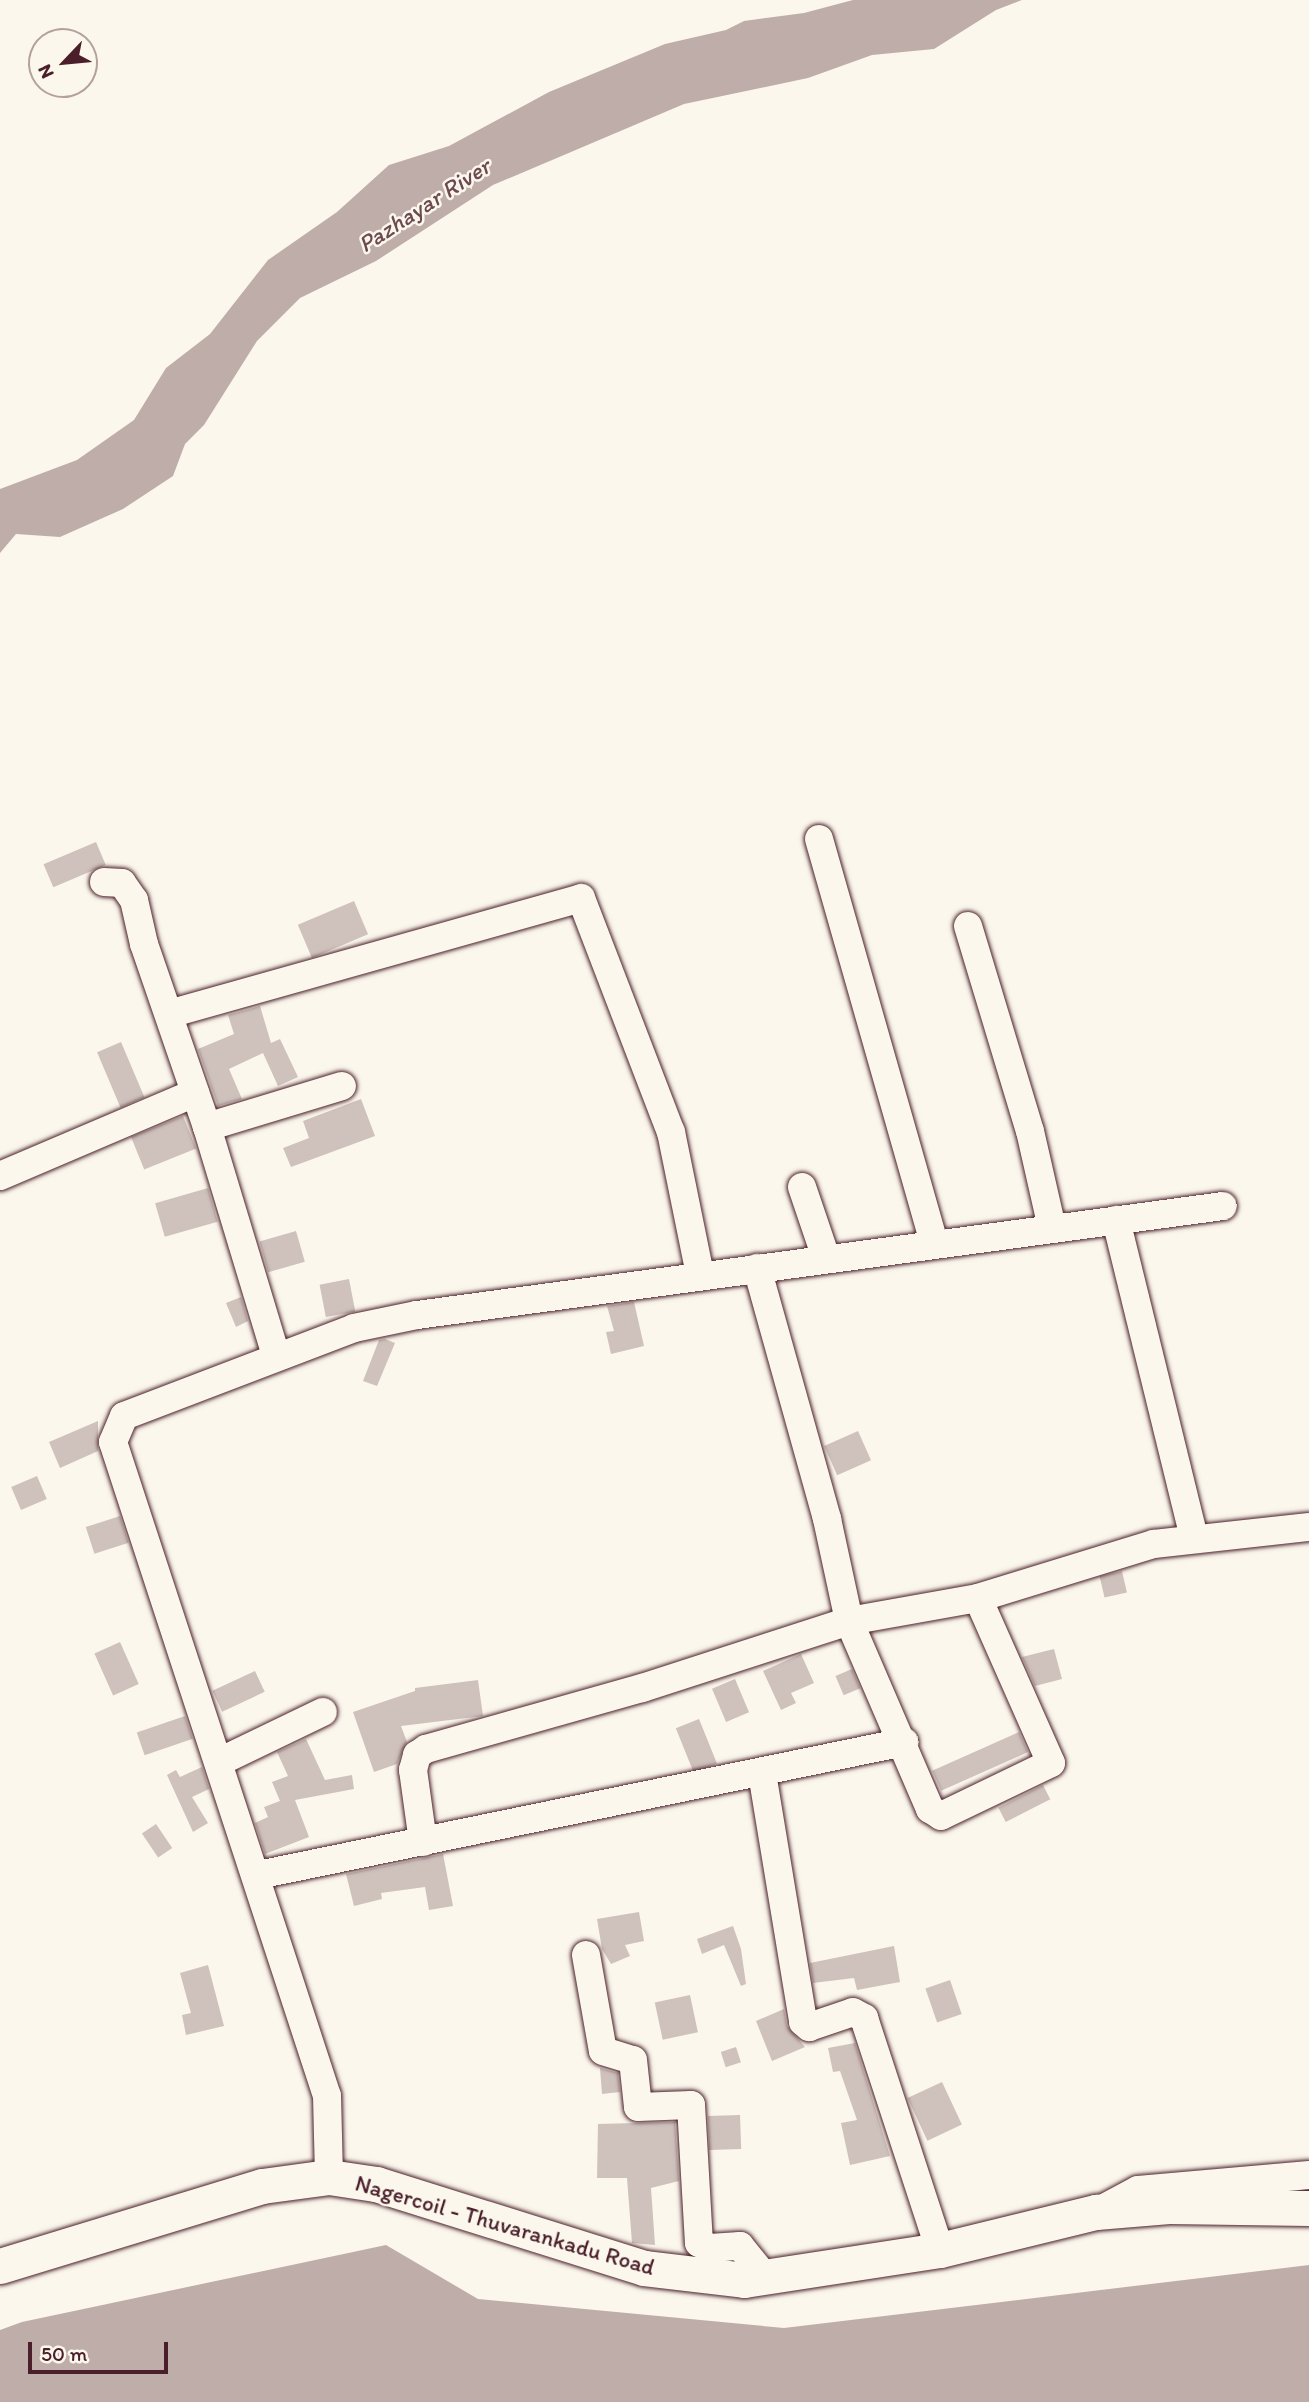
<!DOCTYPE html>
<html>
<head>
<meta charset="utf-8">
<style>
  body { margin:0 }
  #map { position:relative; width:1309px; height:2402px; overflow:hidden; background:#fbf7ec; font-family:Itim,sans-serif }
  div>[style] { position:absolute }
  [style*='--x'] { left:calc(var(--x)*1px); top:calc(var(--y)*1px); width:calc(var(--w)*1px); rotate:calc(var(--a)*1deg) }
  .water>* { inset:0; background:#bfadaa }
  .building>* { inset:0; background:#cfc2bc; transform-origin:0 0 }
  .roads { filter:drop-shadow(0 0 2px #4a1f2b) drop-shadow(0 0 2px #4a1f2b) }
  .minor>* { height:28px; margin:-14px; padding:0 14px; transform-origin:14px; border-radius:14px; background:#fbf7ec }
  .major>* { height:35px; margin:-17.5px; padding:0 17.5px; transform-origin:17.5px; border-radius:17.5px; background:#fbf7ec }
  span { translate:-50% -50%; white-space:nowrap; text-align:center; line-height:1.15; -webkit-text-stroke:5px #fbf7ec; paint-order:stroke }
  .street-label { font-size:23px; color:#4a1f2b }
  .water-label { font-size:24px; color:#6d4a51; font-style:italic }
  .north { position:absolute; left:28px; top:28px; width:70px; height:70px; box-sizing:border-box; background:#fbf7ec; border:2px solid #b4a19f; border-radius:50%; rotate:244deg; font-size:19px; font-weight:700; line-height:28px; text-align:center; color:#4a1f2b }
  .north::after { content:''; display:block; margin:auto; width:24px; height:32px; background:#4a1f2b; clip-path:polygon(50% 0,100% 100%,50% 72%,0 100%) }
  .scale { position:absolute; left:28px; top:2342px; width:140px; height:32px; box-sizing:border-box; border:4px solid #4a1f2b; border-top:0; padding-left:9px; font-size:21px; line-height:24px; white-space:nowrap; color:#4a1f2b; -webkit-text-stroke:5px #fbf7ec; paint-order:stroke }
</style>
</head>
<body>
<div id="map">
  <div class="water">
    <div style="clip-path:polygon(853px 0,1022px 0,996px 10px,934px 49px,872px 55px,808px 78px,684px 104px,493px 185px,376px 261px,300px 298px,257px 341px,204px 425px,185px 444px,173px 476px,123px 509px,60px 537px,16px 534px,0 553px,0 489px,77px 460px,134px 420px,166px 368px,210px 334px,268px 260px,337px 212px,389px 165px,449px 146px,549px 92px,665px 44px,726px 30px,744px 21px,804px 13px)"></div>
    <div style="clip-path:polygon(386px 2245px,478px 2299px,784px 2328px,1309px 2265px,1309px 2402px,0 2402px,0 2330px,22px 2322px)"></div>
  </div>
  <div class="building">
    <div style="left:96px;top:842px;width:25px;height:57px;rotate:67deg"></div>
    <div style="left:354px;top:901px;width:36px;height:61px;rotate:67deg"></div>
    <div style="clip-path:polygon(260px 1006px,271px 1043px,280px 1039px,298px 1077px,278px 1086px,263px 1053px,229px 1069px,242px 1099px,218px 1106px,198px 1049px,234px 1034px,228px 1015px)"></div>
    <div style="left:121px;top:1042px;width:60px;height:26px;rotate:67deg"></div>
    <div style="clip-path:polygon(361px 1099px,375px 1136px,291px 1167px,283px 1148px,309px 1138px,303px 1121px)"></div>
    <div style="left:183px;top:1116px;width:35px;height:56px;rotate:68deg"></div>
    <div style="left:208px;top:1188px;width:35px;height:55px;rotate:74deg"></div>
    <div style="left:296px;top:1231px;width:32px;height:38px;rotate:74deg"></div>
    <div style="left:349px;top:1279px;width:33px;height:30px;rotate:79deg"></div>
    <div style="clip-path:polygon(241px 1297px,248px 1321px,236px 1327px,226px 1303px)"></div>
    <div style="clip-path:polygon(634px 1302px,644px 1346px,611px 1354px,606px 1332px,614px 1331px,607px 1306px)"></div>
    <div style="clip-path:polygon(385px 1339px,395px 1343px,377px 1386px,363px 1381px,379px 1340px)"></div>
    <div style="clip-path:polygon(98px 1421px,98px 1451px,60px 1468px,49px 1442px)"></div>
    <div style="left:858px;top:1431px;width:32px;height:37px;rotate:66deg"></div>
    <div style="left:37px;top:1476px;width:25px;height:28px;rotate:67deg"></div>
    <div style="left:120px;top:1516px;width:28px;height:36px;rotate:72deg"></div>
    <div style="left:1122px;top:1571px;width:22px;height:23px;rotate:77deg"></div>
    <div style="left:120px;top:1642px;width:46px;height:28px;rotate:66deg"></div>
    <div style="clip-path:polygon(1054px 1649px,1062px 1679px,1035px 1686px,1022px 1657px)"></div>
    <div style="clip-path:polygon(801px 1654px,814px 1683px,791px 1693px,796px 1703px,781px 1710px,763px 1671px)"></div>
    <div style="left:852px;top:1669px;width:21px;height:18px;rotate:67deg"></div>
    <div style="left:255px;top:1671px;width:23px;height:47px;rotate:65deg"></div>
    <div style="left:735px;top:1679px;width:36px;height:25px;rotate:67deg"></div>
    <div style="clip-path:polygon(478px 1680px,483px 1716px,401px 1726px,407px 1742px,397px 1764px,374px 1772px,353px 1712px,415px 1691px,415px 1688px)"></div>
    <div style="left:185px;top:1716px;width:24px;height:51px;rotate:71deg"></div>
    <div style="left:699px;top:1719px;width:48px;height:25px;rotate:68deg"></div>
    <div style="left:1019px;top:1732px;width:22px;height:95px;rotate:66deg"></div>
    <div style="clip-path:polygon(306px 1739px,325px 1780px,352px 1775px,354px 1789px,295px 1800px,309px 1837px,265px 1854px,255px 1823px,268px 1817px,264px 1807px,280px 1801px,272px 1782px,288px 1776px,277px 1752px)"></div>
    <div style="clip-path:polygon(202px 1767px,209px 1789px,192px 1797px,208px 1823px,193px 1832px,167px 1775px,176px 1770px,180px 1777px)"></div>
    <div style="left:1043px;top:1785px;width:16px;height:50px;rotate:63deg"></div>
    <div style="left:156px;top:1824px;width:29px;height:17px;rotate:56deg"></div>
    <div style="clip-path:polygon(443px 1854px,453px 1906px,429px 1910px,425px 1887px,381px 1893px,382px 1899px,354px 1906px,346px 1874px)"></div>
    <div style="clip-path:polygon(639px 1912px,644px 1941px,625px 1945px,630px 1956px,611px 1964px,602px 1949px,597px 1919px)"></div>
    <div style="clip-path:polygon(733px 1926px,741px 1949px,746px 1984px,741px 1986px,724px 1945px,702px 1954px,697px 1939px)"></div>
    <div style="clip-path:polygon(894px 1946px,900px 1982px,857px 1990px,854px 1978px,813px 1983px,810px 1963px)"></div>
    <div style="clip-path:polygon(208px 1965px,224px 2026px,186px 2035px,182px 2015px,191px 2013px,180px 1973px)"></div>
    <div style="left:950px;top:1980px;width:36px;height:26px;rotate:71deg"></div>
    <div style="left:690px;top:1995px;width:38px;height:36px;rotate:78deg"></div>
    <div style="clip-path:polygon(784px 2009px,787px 2026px,805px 2047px,772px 2061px,756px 2021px)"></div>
    <div style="clip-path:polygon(855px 2043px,890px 2156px,850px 2165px,841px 2123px,857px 2120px,840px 2071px,833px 2072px,828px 2048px)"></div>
    <div style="left:736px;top:2047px;width:16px;height:16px;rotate:72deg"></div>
    <div style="clip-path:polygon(600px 2068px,618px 2073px,620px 2092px,602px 2094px)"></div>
    <div style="left:942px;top:2082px;width:47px;height:38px;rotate:65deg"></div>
    <div style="left:740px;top:2115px;width:34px;height:32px;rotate:88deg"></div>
    <div style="clip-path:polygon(675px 2122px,679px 2181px,651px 2188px,655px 2245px,632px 2243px,627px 2178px,597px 2178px,598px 2124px)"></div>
  </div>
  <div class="roads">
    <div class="minor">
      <div style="--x:819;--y:839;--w:421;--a:74.1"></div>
      <div style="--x:104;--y:882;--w:18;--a:3"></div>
      <div style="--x:122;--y:883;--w:21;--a:55"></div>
      <div style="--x:134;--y:900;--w:45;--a:77.2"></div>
      <div style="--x:144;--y:944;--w:194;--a:71"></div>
      <div style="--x:207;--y:1127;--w:238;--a:73.2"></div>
      <div style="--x:968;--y:926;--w:214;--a:73.2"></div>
      <div style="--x:1030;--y:1131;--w:99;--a:77.2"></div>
      <div style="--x:169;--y:1014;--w:428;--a:-15.7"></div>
      <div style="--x:581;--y:898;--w:251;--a:69"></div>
      <div style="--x:671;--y:1132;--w:145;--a:78.5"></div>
      <div style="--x:207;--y:1127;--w:141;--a:-16.9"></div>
      <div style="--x:0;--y:1176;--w:212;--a:-23.1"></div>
      <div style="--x:802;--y:1187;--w:75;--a:71.3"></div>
      <div style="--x:1116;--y:1220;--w:327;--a:76.2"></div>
      <div style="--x:757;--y:1268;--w:261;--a:74.4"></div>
      <div style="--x:827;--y:1519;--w:104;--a:77.8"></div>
      <div style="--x:849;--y:1621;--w:205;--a:66.7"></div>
      <div style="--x:930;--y:1809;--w:13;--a:32"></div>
      <div style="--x:941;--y:1816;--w:122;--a:-25.7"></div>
      <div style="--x:1051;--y:1763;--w:180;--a:-113.9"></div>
      <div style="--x:221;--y:1761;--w:113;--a:-25.7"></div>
      <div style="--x:762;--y:1773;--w:252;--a:80.6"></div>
      <div style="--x:803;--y:2022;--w:8;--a:40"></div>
      <div style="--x:809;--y:2027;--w:46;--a:-18.8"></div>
      <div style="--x:853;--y:2012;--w:13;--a:29"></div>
      <div style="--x:864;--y:2018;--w:244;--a:71.9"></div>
      <div style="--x:423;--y:1842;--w:73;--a:-97.9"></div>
      <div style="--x:413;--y:1770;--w:16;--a:-75"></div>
      <div style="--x:417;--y:1755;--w:11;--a:-34"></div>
      <div style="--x:426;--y:1749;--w:224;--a:-15.8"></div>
      <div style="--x:642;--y:1688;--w:218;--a:-17.9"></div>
      <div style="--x:849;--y:1621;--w:131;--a:-10.1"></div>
      <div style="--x:978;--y:1598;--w:184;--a:-17.1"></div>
      <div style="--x:1154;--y:1544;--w:156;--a:-6.3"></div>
      <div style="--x:258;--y:1875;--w:660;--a:-11.63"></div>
      <div style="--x:586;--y:1955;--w:97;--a:80"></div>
      <div style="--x:603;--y:2051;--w:31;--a:17"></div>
      <div style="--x:633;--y:2060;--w:47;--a:83.9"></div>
      <div style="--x:638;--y:2107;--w:53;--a:-2.2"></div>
      <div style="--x:691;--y:2105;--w:138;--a:86.7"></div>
      <div style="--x:699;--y:2243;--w:12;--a:24"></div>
      <div style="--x:710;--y:2248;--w:30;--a:-4"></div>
      <div style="--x:740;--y:2246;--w:38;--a:51"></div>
      <div style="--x:329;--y:2177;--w:81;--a:-91.4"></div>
      <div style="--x:327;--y:2096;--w:688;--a:-108.12"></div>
      <div style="--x:113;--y:1442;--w:28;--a:-67"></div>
      <div style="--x:124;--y:1416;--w:246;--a:-20.9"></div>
      <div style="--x:354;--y:1328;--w:64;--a:-11.7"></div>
      <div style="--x:417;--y:1315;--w:813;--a:-7.7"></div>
      <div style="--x:1104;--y:2208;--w:38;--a:-28"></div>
      <div style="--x:1138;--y:2190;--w:172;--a:-5"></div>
    </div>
    <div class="major">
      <div style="--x:0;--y:2266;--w:274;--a:-17"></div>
      <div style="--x:262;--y:2186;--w:68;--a:-7.7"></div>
      <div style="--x:329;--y:2177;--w:48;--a:8.5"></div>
      <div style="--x:376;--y:2184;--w:281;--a:17.4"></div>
      <div style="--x:644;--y:2268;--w:101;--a:6.8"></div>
      <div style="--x:744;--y:2280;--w:198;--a:-8.7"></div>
      <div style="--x:940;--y:2250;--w:161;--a:-13.7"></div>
      <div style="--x:1096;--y:2212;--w:73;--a:-4.7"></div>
      <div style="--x:1169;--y:2206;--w:140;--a:0.8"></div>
    </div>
  </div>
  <div class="street-label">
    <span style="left:505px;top:2225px;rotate:16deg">Nagercoil - Thuvarankadu Road</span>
  </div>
  <div class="water-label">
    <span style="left:424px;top:205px;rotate:-33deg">Pazhayar River</span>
  </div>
  <div class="north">N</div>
  <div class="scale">50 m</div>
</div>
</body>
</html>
